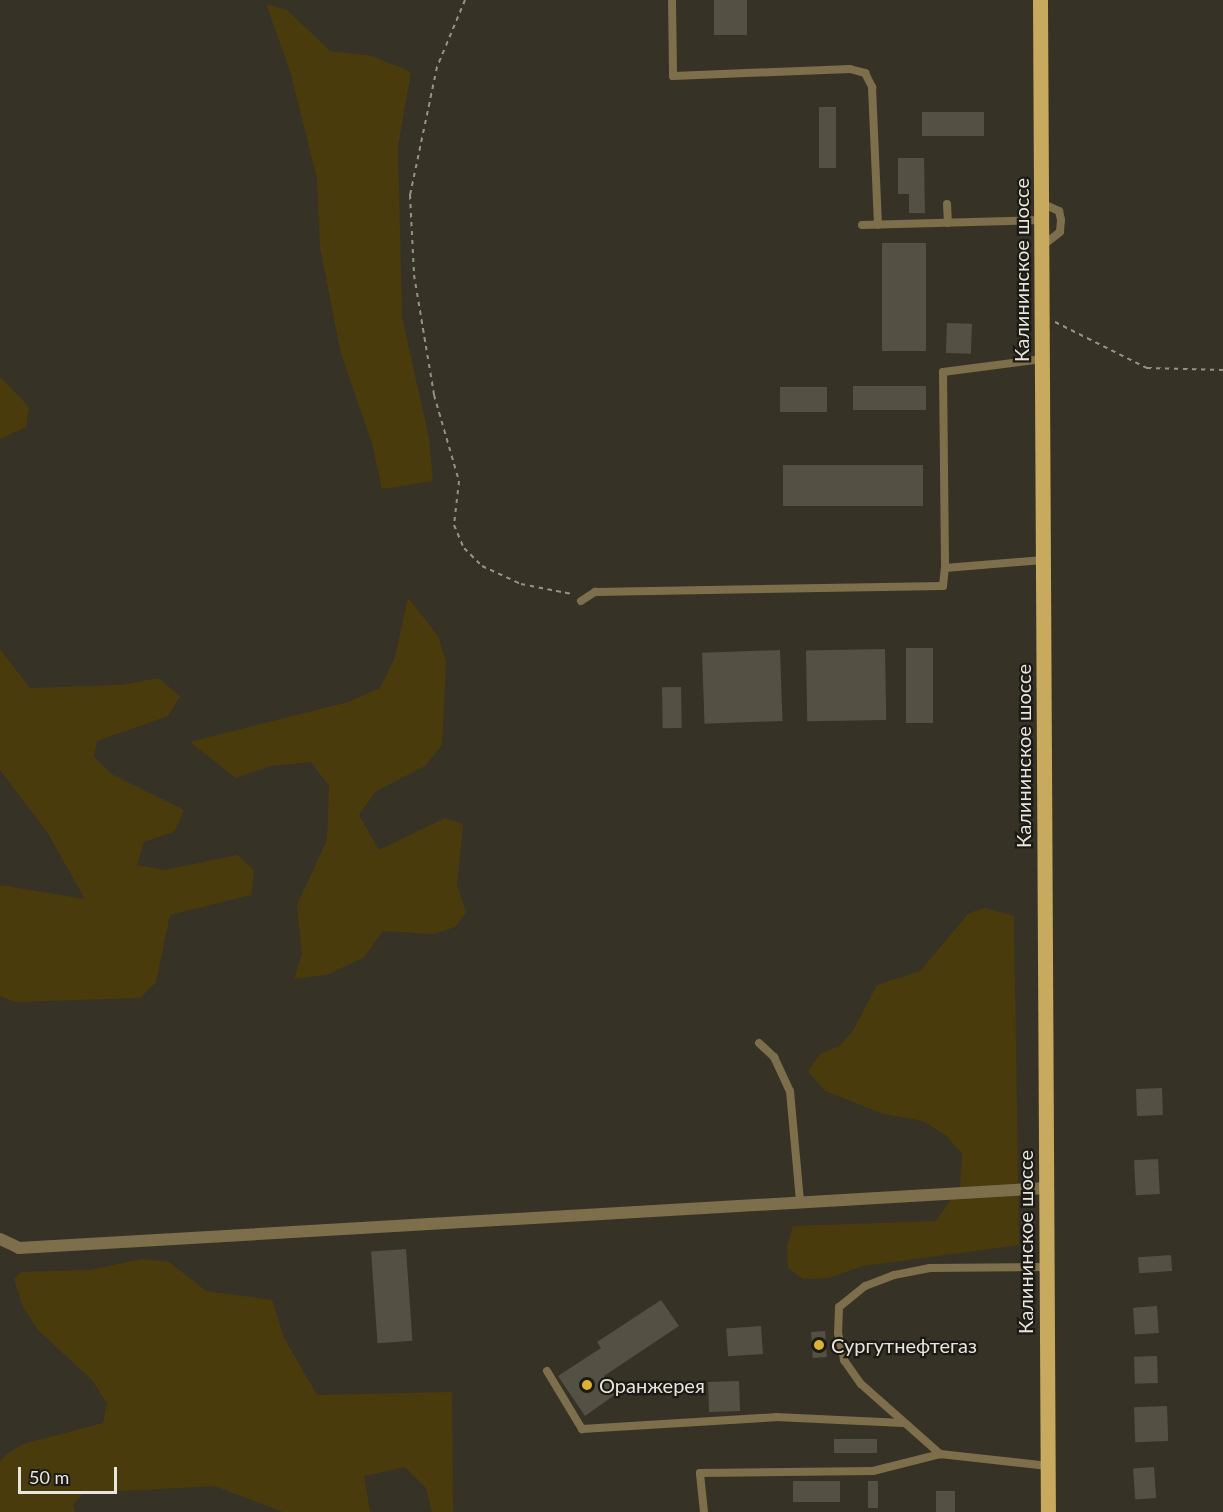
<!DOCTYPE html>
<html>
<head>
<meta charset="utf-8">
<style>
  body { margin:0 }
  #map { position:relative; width:1223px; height:1512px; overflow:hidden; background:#373226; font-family:Lato,sans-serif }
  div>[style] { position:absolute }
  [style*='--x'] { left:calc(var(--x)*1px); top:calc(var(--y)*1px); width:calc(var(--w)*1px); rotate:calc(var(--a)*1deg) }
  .green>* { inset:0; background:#4a3b0d }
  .building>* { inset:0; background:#555044; transform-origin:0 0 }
  .path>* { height:2px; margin-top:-1px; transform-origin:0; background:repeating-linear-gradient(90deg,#969288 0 4.5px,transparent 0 9px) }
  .lane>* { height:8px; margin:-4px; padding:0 4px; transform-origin:4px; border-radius:4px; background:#7d6f4b }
  .street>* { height:12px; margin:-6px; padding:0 6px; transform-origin:6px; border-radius:6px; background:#7d6f4b }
  .primary>* { height:15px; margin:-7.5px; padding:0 7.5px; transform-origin:7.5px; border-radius:7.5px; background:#c7aa5d }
  .dots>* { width:16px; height:16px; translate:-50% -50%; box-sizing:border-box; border:3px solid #1c1a15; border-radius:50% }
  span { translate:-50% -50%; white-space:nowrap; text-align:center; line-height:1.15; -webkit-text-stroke:4.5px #1c1a15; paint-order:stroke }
  .street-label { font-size:20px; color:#e8e5dd }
  .poi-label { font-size:20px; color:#e8e5dd }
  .left { translate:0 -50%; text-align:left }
  .scale { position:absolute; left:18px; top:1467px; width:99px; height:27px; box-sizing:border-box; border:3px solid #e8e5dd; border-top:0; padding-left:8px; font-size:18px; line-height:21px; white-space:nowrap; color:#e8e5dd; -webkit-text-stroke:4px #1c1a15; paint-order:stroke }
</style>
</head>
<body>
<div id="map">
  <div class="green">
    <div style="clip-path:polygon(266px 4px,287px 10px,330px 51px,372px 56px,411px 72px,398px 146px,402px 318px,429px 438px,433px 481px,382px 489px,372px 443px,341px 354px,320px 247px,317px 179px,290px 71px)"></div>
    <div style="clip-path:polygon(0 377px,29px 407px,26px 427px,0 439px)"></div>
    <div style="clip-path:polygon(408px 598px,438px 636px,446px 661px,442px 745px,425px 766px,376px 791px,359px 815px,379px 850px,445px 818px,463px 824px,457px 885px,466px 912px,455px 927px,433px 934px,383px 931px,364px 957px,329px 974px,294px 979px,302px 954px,297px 905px,327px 840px,329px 786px,311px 762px,270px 766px,236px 778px,190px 742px,348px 702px,380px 688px,395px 657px)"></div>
    <div style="clip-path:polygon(0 649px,30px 688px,122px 685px,158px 678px,180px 696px,168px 716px,97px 741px,94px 757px,113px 775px,184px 810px,175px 831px,144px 842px,137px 865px,165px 870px,237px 855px,254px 870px,251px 895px,170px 915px,156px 982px,140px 998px,15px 1002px,0 996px,0 885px,85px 899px,47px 832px,0 770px)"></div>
    <div style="clip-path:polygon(985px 908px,1014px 916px,1019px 1245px,863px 1266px,828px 1278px,803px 1279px,788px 1268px,787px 1246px,793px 1226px,936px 1221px,960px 1186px,962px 1154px,947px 1136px,923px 1121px,884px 1114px,825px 1091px,808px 1071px,820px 1054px,839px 1046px,853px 1031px,877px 985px,920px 971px,969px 913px)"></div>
    <div style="clip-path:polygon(142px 1259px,169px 1262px,206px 1291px,272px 1300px,284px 1338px,317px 1395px,452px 1392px,453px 1512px,432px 1512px,426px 1488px,405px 1467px,364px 1476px,370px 1512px,283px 1512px,215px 1486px,83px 1493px,73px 1504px,75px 1512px,0 1512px,0 1461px,7px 1454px,23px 1444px,103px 1423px,107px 1403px,92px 1380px,38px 1330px,23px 1307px,14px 1279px,21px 1272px,90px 1270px)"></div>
  </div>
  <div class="building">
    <div style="left:714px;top:0;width:33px;height:35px"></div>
    <div style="left:819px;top:107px;width:17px;height:61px"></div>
    <div style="left:984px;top:112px;width:24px;height:62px;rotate:90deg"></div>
    <div style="clip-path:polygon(898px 158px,924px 158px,925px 213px,909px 213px,909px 194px,898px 194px)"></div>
    <div style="left:882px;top:243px;width:44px;height:108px"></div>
    <div style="left:947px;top:323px;width:25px;height:30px;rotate:2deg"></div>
    <div style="left:853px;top:386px;width:73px;height:24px"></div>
    <div style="left:780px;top:387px;width:47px;height:25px"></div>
    <div style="left:783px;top:465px;width:140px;height:41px"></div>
    <div style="left:906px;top:648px;width:27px;height:75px"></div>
    <div style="left:885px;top:649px;width:71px;height:79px;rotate:89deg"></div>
    <div style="left:780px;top:650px;width:71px;height:78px;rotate:88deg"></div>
    <div style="left:681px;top:687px;width:41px;height:19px;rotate:89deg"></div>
    <div style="left:1162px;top:1088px;width:27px;height:26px;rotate:88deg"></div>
    <div style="left:1158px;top:1159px;width:35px;height:24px;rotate:87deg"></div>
    <div style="left:406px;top:1249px;width:92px;height:35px;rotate:86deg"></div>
    <div style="left:1171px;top:1255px;width:16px;height:33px;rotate:86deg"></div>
    <div style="clip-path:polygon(661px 1300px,679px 1326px,604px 1376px,616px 1394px,585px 1416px,558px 1376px,601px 1348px,597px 1342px)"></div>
    <div style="left:1157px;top:1306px;width:27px;height:24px;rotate:86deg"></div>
    <div style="left:761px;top:1326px;width:28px;height:35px;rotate:86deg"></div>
    <div style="left:825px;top:1331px;width:26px;height:14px;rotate:86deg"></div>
    <div style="left:1157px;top:1356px;width:27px;height:23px;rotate:88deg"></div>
    <div style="left:739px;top:1381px;width:30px;height:31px;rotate:88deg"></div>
    <div style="left:1167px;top:1406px;width:35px;height:33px;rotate:88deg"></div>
    <div style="left:877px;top:1439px;width:14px;height:43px;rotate:90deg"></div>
    <div style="left:1154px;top:1467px;width:31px;height:21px;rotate:86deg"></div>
    <div style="left:793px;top:1481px;width:47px;height:21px"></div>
    <div style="left:868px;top:1481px;width:10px;height:27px"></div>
    <div style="left:936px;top:1491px;width:19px;height:21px"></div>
  </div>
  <div class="path">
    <div style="--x:465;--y:0;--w:73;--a:112.7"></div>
    <div style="--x:437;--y:67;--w:131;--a:101.9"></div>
    <div style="--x:410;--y:195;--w:80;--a:87.1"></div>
    <div style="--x:414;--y:275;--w:122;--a:80.5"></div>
    <div style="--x:434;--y:395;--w:90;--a:73.8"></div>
    <div style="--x:459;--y:481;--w:44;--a:96.5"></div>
    <div style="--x:454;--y:525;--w:25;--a:67"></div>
    <div style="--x:464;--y:548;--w:25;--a:45"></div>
    <div style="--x:482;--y:566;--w:43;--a:24.8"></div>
    <div style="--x:521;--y:584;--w:52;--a:11.1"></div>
    <div style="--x:1055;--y:322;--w:103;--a:26.6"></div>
    <div style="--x:1147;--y:368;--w:76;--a:1.5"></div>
  </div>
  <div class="lane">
    <div style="--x:672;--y:0;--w:76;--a:89.2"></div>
    <div style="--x:673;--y:76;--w:177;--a:-2.3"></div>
    <div style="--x:850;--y:69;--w:16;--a:15"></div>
    <div style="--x:865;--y:73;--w:16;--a:63"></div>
    <div style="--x:872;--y:87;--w:138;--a:87.5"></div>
    <div style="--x:1041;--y:203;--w:20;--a:24"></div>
    <div style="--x:1059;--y:211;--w:9;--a:77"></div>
    <div style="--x:1061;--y:220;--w:12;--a:95"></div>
    <div style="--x:1060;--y:232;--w:23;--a:142"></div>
    <div style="--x:947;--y:204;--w:19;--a:87"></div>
    <div style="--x:862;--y:225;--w:179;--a:-1.6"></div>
    <div style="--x:1042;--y:359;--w:100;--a:172.5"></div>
    <div style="--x:943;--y:372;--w:196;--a:89.4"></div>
    <div style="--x:945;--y:568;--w:98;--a:-4.7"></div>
    <div style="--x:581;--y:601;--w:17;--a:-33"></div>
    <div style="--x:595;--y:592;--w:348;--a:-1"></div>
    <div style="--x:943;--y:586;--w:18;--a:-84"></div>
    <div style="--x:759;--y:1043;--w:21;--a:43"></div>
    <div style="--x:774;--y:1057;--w:38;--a:65"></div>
    <div style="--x:790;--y:1091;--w:109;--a:84.8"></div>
    <div style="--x:1047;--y:1267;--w:117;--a:179.5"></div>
    <div style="--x:930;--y:1268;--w:37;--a:169"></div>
    <div style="--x:894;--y:1275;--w:31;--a:159"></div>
    <div style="--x:865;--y:1286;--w:33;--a:141"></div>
    <div style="--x:839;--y:1307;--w:26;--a:92"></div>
    <div style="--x:838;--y:1333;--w:28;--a:77"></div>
    <div style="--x:844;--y:1360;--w:29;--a:55"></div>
    <div style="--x:861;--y:1384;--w:106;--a:41.5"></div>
    <div style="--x:940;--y:1454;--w:109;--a:6.3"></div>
    <div style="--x:547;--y:1371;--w:68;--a:58.9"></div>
    <div style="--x:582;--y:1429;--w:194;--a:-3.5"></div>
    <div style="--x:776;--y:1417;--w:127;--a:2.7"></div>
    <div style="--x:704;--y:1512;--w:39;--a:-96"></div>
    <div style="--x:700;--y:1473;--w:173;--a:-0.7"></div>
    <div style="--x:873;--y:1471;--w:69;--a:-14.2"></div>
  </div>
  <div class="street">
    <div style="--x:0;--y:1239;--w:21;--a:25"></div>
    <div style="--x:19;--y:1248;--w:1029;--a:-3.34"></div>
  </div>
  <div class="primary">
    <div style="--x:1040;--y:0;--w:1512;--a:89.7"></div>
  </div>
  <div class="dots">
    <div style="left:819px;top:1345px;background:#ddb133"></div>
    <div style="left:587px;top:1385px;background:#ddb133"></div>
  </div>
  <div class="street-label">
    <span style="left:1021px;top:270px;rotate:-90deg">Калининское шоссе</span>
    <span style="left:1023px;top:756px;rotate:-90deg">Калининское шоссе</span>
    <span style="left:1025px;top:1242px;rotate:-90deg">Калининское шоссе</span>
  </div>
  <div class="poi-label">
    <span class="left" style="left:831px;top:1345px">Сургутнефтегаз</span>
    <span class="left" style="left:599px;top:1385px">Оранжерея</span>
  </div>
  <div class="scale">50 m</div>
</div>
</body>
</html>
